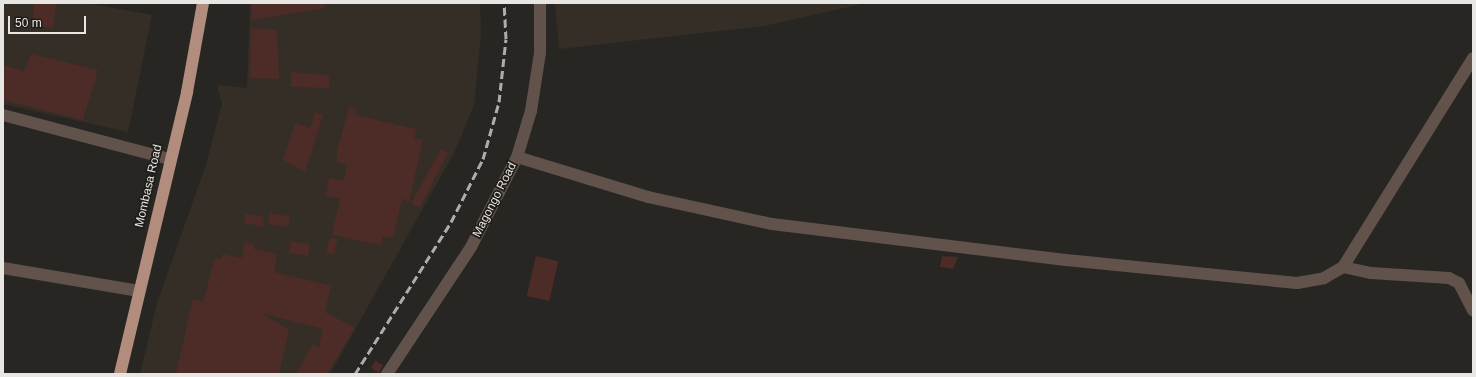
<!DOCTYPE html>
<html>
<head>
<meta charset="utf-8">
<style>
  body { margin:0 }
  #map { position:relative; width:1476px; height:377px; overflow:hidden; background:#282623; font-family:Helvetica,sans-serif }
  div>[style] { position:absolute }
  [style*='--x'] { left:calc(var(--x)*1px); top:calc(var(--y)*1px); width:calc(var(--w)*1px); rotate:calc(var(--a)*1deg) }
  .built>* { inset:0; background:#352e26 }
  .building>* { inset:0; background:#4d2b27; transform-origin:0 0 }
  .minor>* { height:12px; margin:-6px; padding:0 6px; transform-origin:6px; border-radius:6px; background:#61524b }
  .highway>* { height:12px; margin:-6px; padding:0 6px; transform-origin:6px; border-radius:6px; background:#b28d7d }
  .rail>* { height:3px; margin-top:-1.5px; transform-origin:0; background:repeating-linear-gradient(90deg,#aeadaa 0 8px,transparent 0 12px) }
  span { translate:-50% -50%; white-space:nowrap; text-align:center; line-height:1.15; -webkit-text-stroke:3.5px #1f1c19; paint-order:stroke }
  .street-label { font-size:12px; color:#e7e6e3 }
  .frame { position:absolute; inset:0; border:4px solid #e7e6e3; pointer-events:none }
  .scale { position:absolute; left:8px; top:16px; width:78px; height:18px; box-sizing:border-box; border:2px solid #e7e6e3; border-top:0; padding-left:5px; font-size:12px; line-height:14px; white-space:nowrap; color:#e7e6e3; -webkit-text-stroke:3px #1f1c19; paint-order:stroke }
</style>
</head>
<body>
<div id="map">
  <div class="built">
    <div style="clip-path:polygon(3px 3px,87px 3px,152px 15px,128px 132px,3px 104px)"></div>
    <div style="clip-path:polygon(250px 3px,480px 3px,481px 34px,474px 105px,454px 153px,330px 374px,140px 374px,157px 303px,206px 165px,222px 104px,217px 85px,247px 88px)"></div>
    <div style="clip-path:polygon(555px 3px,866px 3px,764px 26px,559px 49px)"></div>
  </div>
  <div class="building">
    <div style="clip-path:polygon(34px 3px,56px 3px,53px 28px,32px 25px)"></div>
    <div style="clip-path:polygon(252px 3px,324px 3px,325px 8px,251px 20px)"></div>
    <div style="clip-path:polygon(251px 28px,277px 30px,279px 79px,250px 78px)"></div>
    <div style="clip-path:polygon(31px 54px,98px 70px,83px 120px,3px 100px,3px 65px,24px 71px)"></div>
    <div style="clip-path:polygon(291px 72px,329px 75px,329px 88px,291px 87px)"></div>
    <div style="clip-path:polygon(349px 107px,356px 109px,355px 115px,416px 129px,414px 138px,423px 140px,409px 202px,402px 198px,393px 238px,383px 236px,381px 245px,332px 235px,340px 198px,326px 196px,329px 178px,344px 181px,347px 164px,337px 163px,337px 152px)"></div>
    <div style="clip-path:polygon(315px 112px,323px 115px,305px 172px,283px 160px,295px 123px,310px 128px)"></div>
    <div style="clip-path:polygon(441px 149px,448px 153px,420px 208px,411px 203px)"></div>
    <div style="left:270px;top:213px;width:20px;height:11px;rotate:9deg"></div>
    <div style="clip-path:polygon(245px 214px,264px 217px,263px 227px,244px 223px)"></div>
    <div style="left:330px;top:237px;width:8px;height:16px;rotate:14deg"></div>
    <div style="left:291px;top:241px;width:19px;height:12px;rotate:9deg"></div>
    <div style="clip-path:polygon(245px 242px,255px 244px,254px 249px,277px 254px,274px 272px,331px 286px,325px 312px,355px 328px,327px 374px,296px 374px,313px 344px,319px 347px,323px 329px,261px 313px,289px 330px,279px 374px,176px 374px,193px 299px,203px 302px,215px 258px,221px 259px,222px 254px,242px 258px)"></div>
    <div style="left:536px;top:256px;width:23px;height:41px;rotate:13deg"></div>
    <div style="clip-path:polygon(942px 256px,958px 257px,953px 269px,940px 267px)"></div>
    <div style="clip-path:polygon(375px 361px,383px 365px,379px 373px,371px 368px)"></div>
  </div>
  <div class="minor">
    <div style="--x:3;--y:115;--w:173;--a:14.8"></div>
    <div style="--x:517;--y:157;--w:137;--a:17"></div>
    <div style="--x:648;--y:197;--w:127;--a:12.3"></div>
    <div style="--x:772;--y:224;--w:296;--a:7"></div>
    <div style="--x:1066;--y:260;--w:232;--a:5.7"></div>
    <div style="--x:1297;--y:283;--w:27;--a:-10"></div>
    <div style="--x:1324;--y:278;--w:22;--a:-30"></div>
    <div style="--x:1343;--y:267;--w:246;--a:-58.1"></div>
    <div style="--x:1343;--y:267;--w:29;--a:12"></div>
    <div style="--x:1371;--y:273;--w:78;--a:3.7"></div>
    <div style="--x:1449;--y:278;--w:11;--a:27"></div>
    <div style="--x:1459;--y:283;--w:31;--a:63"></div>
    <div style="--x:3;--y:268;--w:138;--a:9.6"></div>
    <div style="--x:387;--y:374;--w:152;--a:-56.5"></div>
    <div style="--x:471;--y:247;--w:101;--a:-62.9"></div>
    <div style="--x:517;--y:157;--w:48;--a:-73.1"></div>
    <div style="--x:531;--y:111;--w:59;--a:-81.2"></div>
    <div style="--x:540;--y:53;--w:50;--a:-90"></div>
  </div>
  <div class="highway">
    <div style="--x:120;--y:374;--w:290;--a:-76.6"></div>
    <div style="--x:187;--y:92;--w:90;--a:-79.8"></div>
  </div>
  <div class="rail">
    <div style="--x:355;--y:374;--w:180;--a:-57.7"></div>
    <div style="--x:451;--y:222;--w:71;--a:-63.1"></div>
    <div style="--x:483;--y:159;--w:59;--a:-74.3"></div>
    <div style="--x:499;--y:102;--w:63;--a:-83.7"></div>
    <div style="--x:506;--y:39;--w:36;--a:-93"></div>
  </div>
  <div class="street-label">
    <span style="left:149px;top:186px;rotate:-77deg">Mombasa Road</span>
    <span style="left:495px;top:200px;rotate:-63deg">Magongo Road</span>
  </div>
  <div class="frame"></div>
  <div class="scale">50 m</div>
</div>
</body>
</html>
